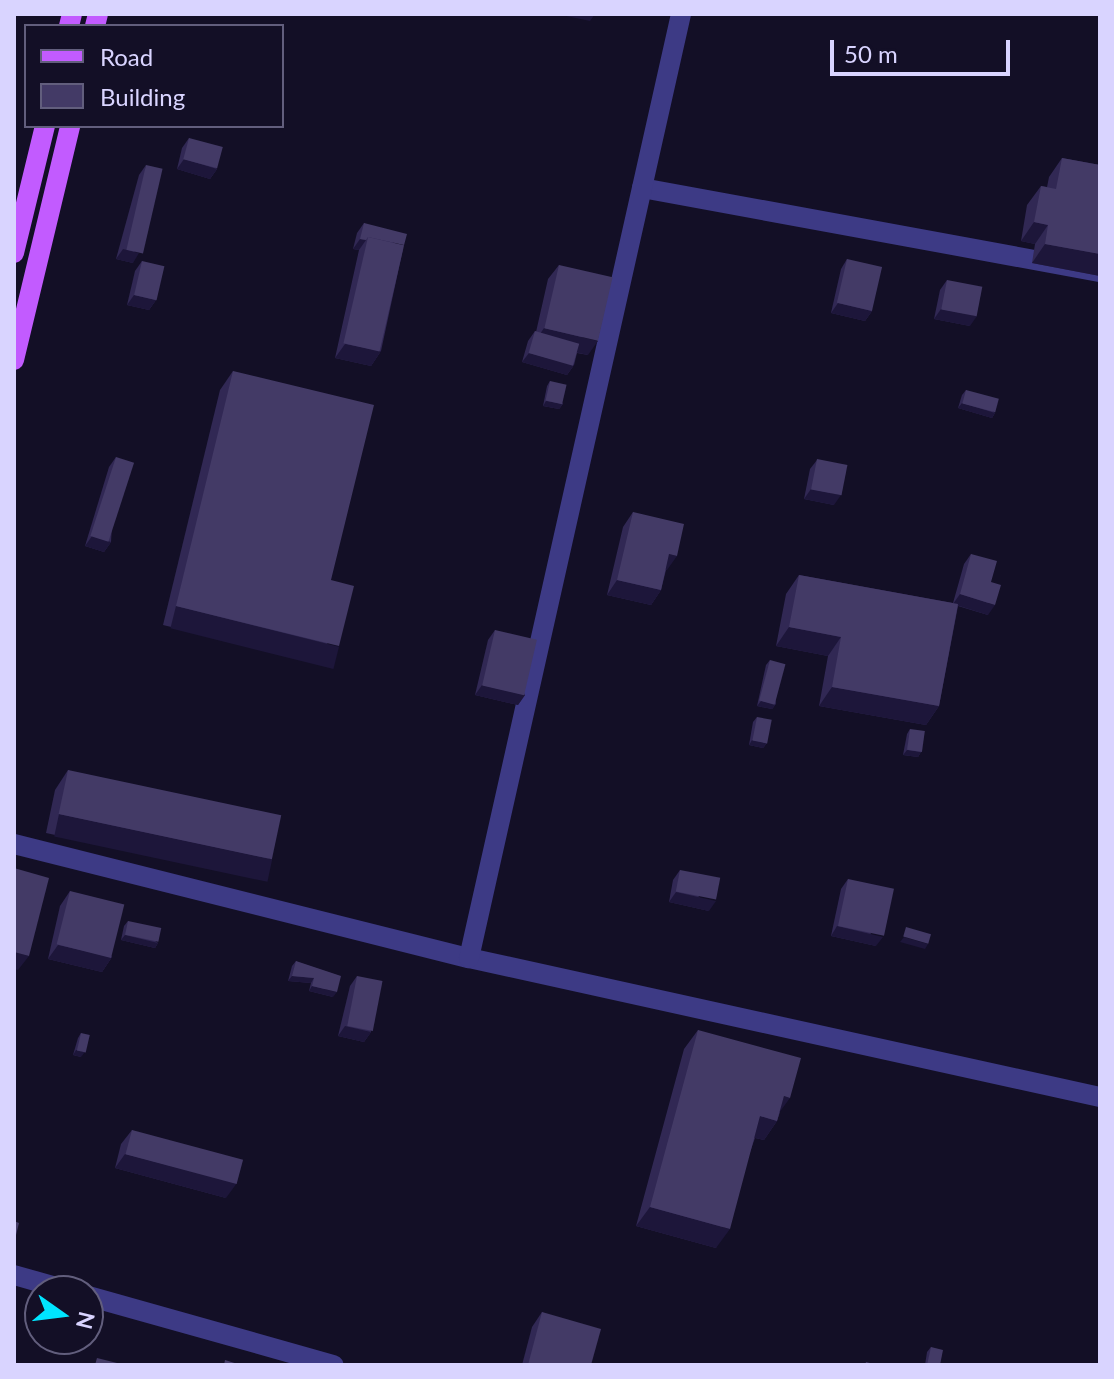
<!DOCTYPE html>
<html>
<head>
<meta charset="utf-8">
<style>
  body { margin:0 }
  #map { position:relative; width:1114px; height:1379px; overflow:hidden; background:#130f26; font-family:Lato,sans-serif }
  div>[style] { position:absolute }
  [style*='--x'] { left:calc(var(--x)*1px); top:calc(var(--y)*1px); width:calc(var(--w)*1px); rotate:calc(var(--a)*1deg) }
  .minor>* { height:20px; margin:-10px; padding:0 10px; transform-origin:10px; border-radius:10px; background:#3d3a85 }
  .major>* { height:20px; margin:-10px; padding:0 10px; transform-origin:10px; border-radius:10px; background:#c25bff }
  .wall>* { inset:0; background:#312854 }
  .shaded-wall>* { inset:0; background:#1d163a; transform-origin:0 0 }
  .building>* { inset:0; background:#433a66; transform-origin:0 0 }
  span { translate:-50% -50%; white-space:nowrap; text-align:center; line-height:1.15; -webkit-text-stroke:6px #130f26; paint-order:stroke }
  .frame { position:absolute; inset:0; border:16px solid #d9d4ff; pointer-events:none }
  .legend { position:absolute; left:24px; top:24px; width:260px; height:104px; box-sizing:border-box; background:#130f26; border:2px solid #625e7d; margin:0; padding:10px 14px; list-style:none; font-size:24px; color:#d9d4ff }
  .legend li { display:flex; align-items:center; gap:16px; height:40px }
  .legend b { width:40px; border:2px solid #625e7d }
  .north { position:absolute; left:24px; top:1275px; width:80px; height:80px; box-sizing:border-box; background:#130f26; border:2px solid #625e7d; border-radius:50%; rotate:104deg; font-size:22px; font-weight:700; line-height:32px; text-align:center; color:#d9d4ff }
  .north::after { content:''; display:block; margin:auto; width:28px; height:36px; background:#00e5ff; clip-path:polygon(50% 0,100% 100%,50% 72%,0 100%) }
  .scale { position:absolute; left:830px; top:40px; width:180px; height:36px; box-sizing:border-box; border:4px solid #d9d4ff; border-top:0; padding-left:10px; font-size:24px; line-height:28px; white-space:nowrap; color:#d9d4ff; -webkit-text-stroke:6px #130f26; paint-order:stroke }
</style>
</head>
<body>
<div id="map">
  <div class="minor">
    <div style="--x:642;--y:188;--w:466;--a:10.4"></div>
    <div style="--x:14;--y:844;--w:469;--a:14.1"></div>
    <div style="--x:469;--y:958;--w:646;--a:12.42"></div>
    <div style="--x:469;--y:958;--w:968;--a:-77.34"></div>
    <div style="--x:14;--y:1275;--w:58;--a:15.9"></div>
    <div style="--x:88;--y:1296;--w:255;--a:15.7"></div>
  </div>
  <div class="major">
    <div style="--x:69;--y:26;--w:12;--a:-76"></div>
    <div style="--x:95;--y:26;--w:12;--a:-76"></div>
    <div style="--x:14;--y:253;--w:131;--a:-76.3"></div>
    <div style="--x:14;--y:360;--w:241;--a:-76.5"></div>
  </div>
  <div class="wall">
    <div style="clip-path:polygon(189px 138px,217px 169px,210px 179px,177px 169px,182px 148px)"></div>
    <div style="clip-path:polygon(1062px 158px,1100px 165px,1100px 276px,1032px 263px,1035px 244px,1021px 241px,1027px 205px,1041px 186px,1047px 187px,1049px 177px)"></div>
    <div style="clip-path:polygon(146px 165px,133px 263px,116px 259px,139px 175px)"></div>
    <div style="clip-path:polygon(364px 223px,403px 249px,381px 351px,371px 366px,335px 358px,359px 250px,353px 249px,357px 233px)"></div>
    <div style="clip-path:polygon(847px 259px,872px 311px,865px 321px,831px 313px,841px 269px)"></div>
    <div style="clip-path:polygon(142px 261px,156px 300px,149px 310px,127px 305px,135px 271px)"></div>
    <div style="clip-path:polygon(559px 265px,588px 355px,577px 353px,574px 365px,567px 375px,522px 362px,528px 341px,535px 331px,536px 332px,548px 279px)"></div>
    <div style="clip-path:polygon(947px 280px,970px 326px,934px 319px,940px 290px)"></div>
    <div style="clip-path:polygon(233px 371px,331px 580px,326px 665px,163px 625px,220px 390px)"></div>
    <div style="clip-path:polygon(550px 381px,563px 404px,559px 409px,543px 406px,547px 386px)"></div>
    <div style="clip-path:polygon(966px 390px,995px 413px,992px 418px,958px 408px,962px 395px)"></div>
    <div style="clip-path:polygon(116px 457px,111px 542px,104px 552px,85px 546px,109px 467px)"></div>
    <div style="clip-path:polygon(817px 460px,834px 505px,804px 499px,810px 469px)"></div>
    <div style="clip-path:polygon(633px 512px,667px 570px,666px 570px,661px 590px,651px 605px,607px 595px,623px 527px)"></div>
    <div style="clip-path:polygon(971px 554px,991px 582px,988px 615px,958px 606px,939px 706px,926px 725px,819px 706px,828px 656px,776px 646px,786px 594px,799px 575px,953px 603px,964px 564px)"></div>
    <div style="clip-path:polygon(495px 630px,525px 695px,518px 705px,475px 695px,488px 640px)"></div>
    <div style="clip-path:polygon(770px 660px,776px 704px,772px 709px,757px 706px,766px 665px)"></div>
    <div style="clip-path:polygon(757px 717px,767px 743px,763px 748px,749px 745px,753px 722px)"></div>
    <div style="clip-path:polygon(910px 729px,921px 752px,918px 757px,903px 755px,907px 734px)"></div>
    <div style="clip-path:polygon(68px 770px,272px 860px,258px 879px,46px 833px,55px 790px)"></div>
    <div style="clip-path:polygon(680px 870px,709px 911px,669px 902px,673px 880px)"></div>
    <div style="clip-path:polygon(848px 879px,876px 946px,831px 936px,841px 889px)"></div>
    <div style="clip-path:polygon(70px 891px,112px 957px,102px 972px,48px 959px,60px 906px)"></div>
    <div style="clip-path:polygon(128px 921px,158px 943px,155px 948px,121px 940px,124px 926px)"></div>
    <div style="clip-path:polygon(296px 961px,333px 997px,309px 991px,311px 983px,288px 981px,292px 966px)"></div>
    <div style="clip-path:polygon(357px 976px,371px 1032px,364px 1042px,338px 1036px,350px 986px)"></div>
    <div style="clip-path:polygon(698px 1030px,780px 1112px,777px 1121px,764px 1140px,755px 1138px,716px 1248px,636px 1226px,684px 1049px)"></div>
    <div style="clip-path:polygon(81px 1033px,81px 1057px,73px 1055px,78px 1038px)"></div>
    <div style="clip-path:polygon(132px 1130px,226px 1198px,115px 1168px,121px 1144px)"></div>
    <div style="clip-path:polygon(542px 1312px,591px 1365px,522px 1365px,532px 1327px)"></div>
    <div style="clip-path:polygon(931px 1347px,940px 1365px,925px 1365px,927px 1352px)"></div>
  </div>
  <div class="shaded-wall">
    <div style="clip-path:polygon(557px 14px,595px 14px,590px 21px)"></div>
    <div style="clip-path:polygon(184px 159px,217px 169px,210px 179px,177px 169px)"></div>
    <div style="clip-path:polygon(1034px 222px,1048px 225px,1035px 244px,1021px 241px)"></div>
    <div style="clip-path:polygon(360px 239px,366px 240px,359px 250px,353px 249px)"></div>
    <div style="clip-path:polygon(1045px 244px,1100px 254px,1100px 276px,1032px 263px)"></div>
    <div style="clip-path:polygon(123px 249px,139px 253px,133px 263px,116px 259px)"></div>
    <div style="clip-path:polygon(134px 295px,156px 300px,149px 310px,127px 305px)"></div>
    <div style="clip-path:polygon(838px 303px,872px 311px,865px 321px,831px 313px)"></div>
    <div style="clip-path:polygon(941px 309px,977px 316px,970px 326px,934px 319px)"></div>
    <div style="clip-path:polygon(544px 328px,598px 341px,588px 355px,534px 343px)"></div>
    <div style="clip-path:polygon(345px 344px,381px 351px,371px 366px,335px 358px)"></div>
    <div style="clip-path:polygon(529px 353px,574px 365px,567px 375px,522px 362px)"></div>
    <div style="clip-path:polygon(546px 401px,563px 404px,559px 409px,543px 406px)"></div>
    <div style="clip-path:polygon(962px 403px,995px 413px,992px 418px,958px 408px)"></div>
    <div style="clip-path:polygon(811px 489px,841px 495px,834px 505px,804px 499px)"></div>
    <div style="clip-path:polygon(92px 536px,111px 542px,104px 552px,85px 546px)"></div>
    <div style="clip-path:polygon(669px 554px,677px 556px,667px 570px,659px 568px)"></div>
    <div style="clip-path:polygon(617px 580px,661px 590px,651px 605px,607px 595px)"></div>
    <div style="clip-path:polygon(960px 594px,995px 605px,988px 615px,953px 604px)"></div>
    <div style="left:176px;top:606px;width:168px;height:23px;rotate:14deg"></div>
    <div style="clip-path:polygon(789px 627px,841px 637px,828px 656px,776px 646px)"></div>
    <div style="clip-path:polygon(482px 685px,525px 695px,518px 705px,475px 695px)"></div>
    <div style="clip-path:polygon(832px 687px,939px 706px,926px 725px,819px 706px)"></div>
    <div style="clip-path:polygon(761px 701px,776px 704px,772px 709px,757px 706px)"></div>
    <div style="clip-path:polygon(752px 740px,767px 743px,763px 748px,749px 745px)"></div>
    <div style="clip-path:polygon(907px 750px,921px 752px,918px 757px,903px 755px)"></div>
    <div style="left:59px;top:814px;width:218px;height:23px;rotate:12deg"></div>
    <div style="clip-path:polygon(676px 892px,716px 901px,709px 911px,669px 902px)"></div>
    <div style="clip-path:polygon(837px 926px,883px 937px,876px 946px,831px 936px)"></div>
    <div style="clip-path:polygon(125px 935px,158px 943px,155px 948px,121px 940px)"></div>
    <div style="clip-path:polygon(904px 937px,928px 944px,925px 949px,900px 942px)"></div>
    <div style="clip-path:polygon(58px 945px,112px 957px,102px 972px,48px 959px)"></div>
    <div style="clip-path:polygon(14px 952px,29px 956px,18px 970px,14px 969px)"></div>
    <div style="clip-path:polygon(292px 976px,314px 978px,311px 983px,288px 981px)"></div>
    <div style="clip-path:polygon(312px 986px,337px 992px,333px 997px,309px 991px)"></div>
    <div style="clip-path:polygon(345px 1026px,371px 1032px,364px 1042px,338px 1036px)"></div>
    <div style="clip-path:polygon(76px 1050px,85px 1052px,81px 1057px,73px 1055px)"></div>
    <div style="clip-path:polygon(784px 1096px,790px 1098px,776px 1117px)"></div>
    <div style="clip-path:polygon(760px 1116px,777px 1121px,764px 1140px,747px 1136px)"></div>
    <div style="clip-path:polygon(125px 1154px,237px 1183px,226px 1198px,115px 1168px)"></div>
    <div style="clip-path:polygon(650px 1207px,730px 1229px,716px 1248px,636px 1226px)"></div>
  </div>
  <div class="building">
    <div style="left:189px;top:138px;width:35px;height:22px;rotate:15deg"></div>
    <div style="clip-path:polygon(1062px 158px,1100px 165px,1100px 254px,1045px 244px,1048px 225px,1034px 222px,1041px 186px,1056px 189px)"></div>
    <div style="left:146px;top:165px;width:17px;height:87px;rotate:13deg"></div>
    <div style="clip-path:polygon(364px 223px,407px 234px,403px 249px,404px 245px,368px 237px,366px 240px,360px 239px)"></div>
    <div style="left:368px;top:237px;width:37px;height:109px;rotate:13deg"></div>
    <div style="left:847px;top:259px;width:36px;height:45px;rotate:13deg"></div>
    <div style="left:142px;top:261px;width:23px;height:35px;rotate:13deg"></div>
    <div style="left:559px;top:265px;width:55px;height:65px;rotate:13deg"></div>
    <div style="left:947px;top:280px;width:36px;height:30px;rotate:11deg"></div>
    <div style="left:535px;top:331px;width:46px;height:23px;rotate:16deg"></div>
    <div style="clip-path:polygon(233px 371px,374px 405px,331px 580px,354px 586px,339px 646px,176px 606px)"></div>
    <div style="left:550px;top:381px;width:17px;height:20px;rotate:13deg"></div>
    <div style="left:966px;top:390px;width:34px;height:14px;rotate:15deg"></div>
    <div style="left:116px;top:457px;width:19px;height:83px;rotate:18deg"></div>
    <div style="left:817px;top:459px;width:31px;height:31px;rotate:11deg"></div>
    <div style="clip-path:polygon(633px 512px,684px 524px,677px 556px,669px 554px,661px 590px,617px 580px)"></div>
    <div style="clip-path:polygon(971px 554px,997px 561px,991px 582px,1001px 585px,995px 605px,960px 594px)"></div>
    <div style="clip-path:polygon(799px 575px,958px 604px,939px 706px,832px 687px,841px 637px,789px 627px)"></div>
    <div style="left:495px;top:630px;width:43px;height:57px;rotate:13deg"></div>
    <div style="left:770px;top:660px;width:16px;height:42px;rotate:15deg"></div>
    <div style="left:757px;top:717px;width:15px;height:24px;rotate:11deg"></div>
    <div style="left:910px;top:729px;width:15px;height:21px;rotate:8deg"></div>
    <div style="left:68px;top:770px;width:218px;height:45px;rotate:12deg"></div>
    <div style="clip-path:polygon(14px 868px,49px 878px,29px 956px,14px 952px)"></div>
    <div style="left:680px;top:870px;width:41px;height:22px;rotate:11deg"></div>
    <div style="left:848px;top:879px;width:47px;height:48px;rotate:12deg"></div>
    <div style="left:70px;top:891px;width:56px;height:55px;rotate:14deg"></div>
    <div style="left:128px;top:921px;width:34px;height:14px;rotate:12deg"></div>
    <div style="left:906px;top:927px;width:26px;height:10px;rotate:16deg"></div>
    <div style="clip-path:polygon(296px 961px,341px 976px,337px 992px,312px 986px,314px 978px,292px 976px)"></div>
    <div style="left:357px;top:976px;width:26px;height:51px;rotate:11deg"></div>
    <div style="clip-path:polygon(698px 1030px,801px 1058px,790px 1098px,784px 1096px,777px 1121px,760px 1116px,730px 1229px,650px 1207px)"></div>
    <div style="left:81px;top:1033px;width:9px;height:18px;rotate:13deg"></div>
    <div style="left:132px;top:1130px;width:115px;height:25px;rotate:15deg"></div>
    <div style="clip-path:polygon(14px 1221px,19px 1223px,15px 1239px,14px 1238px)"></div>
    <div style="clip-path:polygon(542px 1312px,601px 1329px,591px 1365px,528px 1365px)"></div>
    <div style="clip-path:polygon(931px 1347px,943px 1350px,940px 1365px,927px 1365px)"></div>
    <div style="clip-path:polygon(97px 1358px,125px 1365px,95px 1365px)"></div>
    <div style="clip-path:polygon(225px 1360px,241px 1365px,224px 1365px)"></div>
    <div style="clip-path:polygon(866px 1362px,878px 1365px,865px 1365px)"></div>
  </div>
  <div class="frame"></div>
  <ul class="legend">
  <li><b style="height:10px;background:#c25bff"></b>Road</li>
  <li><b style="height:22px;background:#433a66"></b>Building</li>
  </ul>
  <div class="north">N</div>
  <div class="scale">50 m</div>
</div>
</body>
</html>
